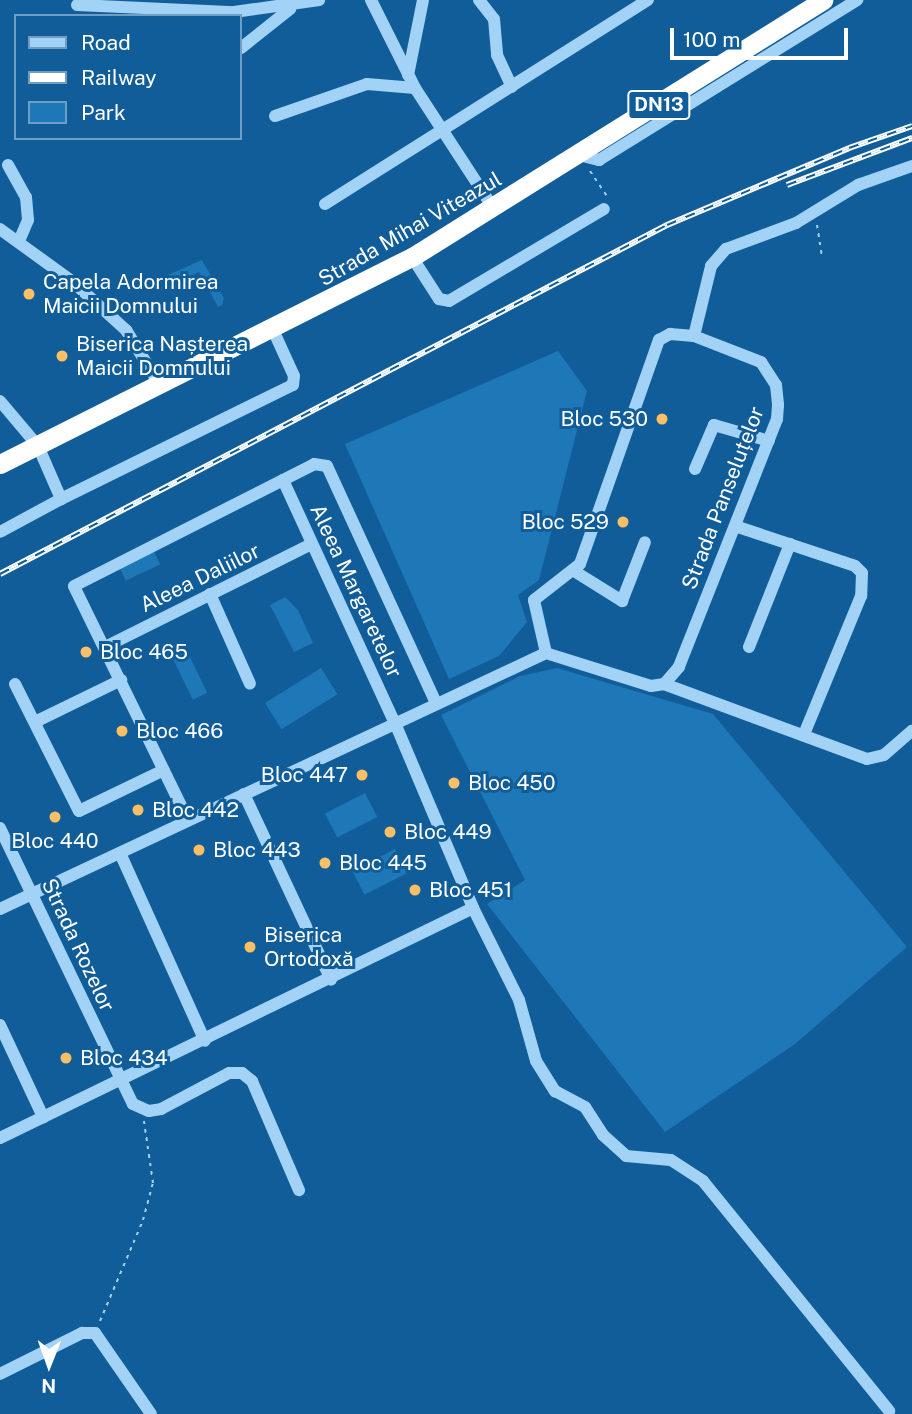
<!DOCTYPE html>
<html>
<head>
<meta charset="utf-8">
<style>
  body { margin:0 }
  #map { position:relative; width:912px; height:1414px; overflow:hidden; background:#105d99; font-family:"Public Sans",sans-serif }
  div>[style] { position:absolute }
  [style*='--x'] { left:calc(var(--x)*1px); top:calc(var(--y)*1px); width:calc(var(--w)*1px); rotate:calc(var(--a)*1deg) }
  .green>* { inset:0; background:#1e77b7; transform-origin:0 0 }
  .path>* { height:2px; margin-top:-1px; transform-origin:0; background:repeating-linear-gradient(90deg,#a2d2f5 0 3.5px,transparent 0 8.5px) }
  .minor>* { height:12px; margin:-6px; padding:0 6px; transform-origin:6px; border-radius:6px; background:#a2d2f5 }
  .highway>* { height:19px; margin:-9.5px; padding:0 9.5px; transform-origin:9.5px; border-radius:9.5px; background:#fff }
  .rail>* { height:6px; margin-top:-3px; transform-origin:0; background:repeating-linear-gradient(90deg,#105d99 0 10px,#fff 0 20px); box-sizing:border-box; border-block:2px solid #fff }
  .dots>* { width:19px; height:19px; translate:-50% -50%; box-sizing:border-box; border:4px solid #105d99; border-radius:50% }
  span { translate:-50% -50%; white-space:nowrap; text-align:center; line-height:1.15; -webkit-text-stroke:6px #105d99; paint-order:stroke }
  .shield-label span { padding:2px 5px; background:#105d99; border:2px solid; border-radius:5px; -webkit-text-stroke-width:0 }
  .shield-label { font-size:19px; color:#fff; font-weight:700 }
  .street-label { font-size:21px; color:#fff }
  .poi-label { font-size:21px; color:#fff }
  .left { translate:0 -50%; text-align:left }
  .right { translate:-100% -50%; text-align:right }
  .legend { position:absolute; left:14px; top:14px; width:228px; height:126px; box-sizing:border-box; background:#105d99; border:2px solid #709ec2; margin:0; padding:9px 12px; list-style:none; font-size:21px; color:#fff }
  .legend li { display:flex; align-items:center; gap:14px; height:35px }
  .legend b { width:35px; border:2px solid #709ec2 }
  .north { position:absolute; left:14px; top:1330px; width:70px; height:70px; -webkit-text-stroke:5px #105d99; paint-order:stroke; rotate:181deg; font-size:19px; font-weight:700; line-height:28px; text-align:center; color:#fff }
  .north::after { content:''; display:block; margin:auto; width:24px; height:32px; background:#fff; clip-path:polygon(50% 0,100% 100%,50% 72%,0 100%) }
  .scale { position:absolute; left:670px; top:28px; width:178px; height:32px; box-sizing:border-box; border:4px solid #fff; border-top:0; padding-left:9px; font-size:21px; line-height:24px; white-space:nowrap; color:#fff; -webkit-text-stroke:5px #105d99; paint-order:stroke }
</style>
</head>
<body>
<div id="map">
  <div class="green">
    <div style="clip-path:polygon(202px 260px,224px 298px,222px 305px,218px 307px,199px 272px,159px 292px,154px 281px)"></div>
    <div style="clip-path:polygon(558px 351px,587px 391px,539px 580px,518px 595px,527px 622px,499px 656px,449px 679px,345px 444px)"></div>
    <div style="left:153px;top:549px;width:17px;height:38px;rotate:65deg"></div>
    <div style="clip-path:polygon(285px 597px,298px 610px,313px 643px,294px 652px,270px 605px)"></div>
    <div style="left:184px;top:645px;width:53px;height:16px;rotate:64deg"></div>
    <div style="left:321px;top:668px;width:31px;height:66px;rotate:58deg"></div>
    <div style="clip-path:polygon(557px 668px,713px 714px,907px 947px,795px 1044px,665px 1132px,487px 904px,525px 880px,441px 715px,520px 676px)"></div>
    <div style="left:365px;top:793px;width:27px;height:45px;rotate:63deg"></div>
    <div style="left:395px;top:849px;width:27px;height:48px;rotate:63deg"></div>
  </div>
  <div class="path">
    <div style="--x:590;--y:171;--w:32;--a:56"></div>
    <div style="--x:817;--y:225;--w:30;--a:81"></div>
    <div style="--x:100;--y:1321;--w:110;--a:-66.9"></div>
    <div style="--x:143;--y:1220;--w:38;--a:-75"></div>
    <div style="--x:153;--y:1183;--w:63;--a:-98.3"></div>
  </div>
  <div class="minor">
    <div style="--x:371;--y:0;--w:98;--a:63.4"></div>
    <div style="--x:415;--y:88;--w:145;--a:56.9"></div>
    <div style="--x:479;--y:0;--w:24;--a:52"></div>
    <div style="--x:494;--y:19;--w:36;--a:85"></div>
    <div style="--x:497;--y:55;--w:35;--a:65"></div>
    <div style="--x:77;--y:5;--w:157;--a:2.6"></div>
    <div style="--x:234;--y:12;--w:86;--a:-8"></div>
    <div style="--x:241;--y:48;--w:63;--a:-38.5"></div>
    <div style="--x:408;--y:75;--w:76;--a:-78.7"></div>
    <div style="--x:275;--y:116;--w:97;--a:-19.2"></div>
    <div style="--x:367;--y:84;--w:48;--a:4.8"></div>
    <div style="--x:579;--y:155;--w:21;--a:14"></div>
    <div style="--x:599;--y:160;--w:304;--a:-31.8"></div>
    <div style="--x:8;--y:165;--w:37;--a:61"></div>
    <div style="--x:26;--y:197;--w:23;--a:85"></div>
    <div style="--x:28;--y:220;--w:23;--a:113"></div>
    <div style="--x:325;--y:204;--w:382;--a:-32.3"></div>
    <div style="--x:0;--y:229;--w:90;--a:36"></div>
    <div style="--x:73;--y:282;--w:72;--a:42.2"></div>
    <div style="--x:126;--y:330;--w:67;--a:58.4"></div>
    <div style="--x:412;--y:257;--w:50;--a:57.3"></div>
    <div style="--x:439;--y:299;--w:10;--a:11"></div>
    <div style="--x:449;--y:301;--w:180;--a:-30.7"></div>
    <div style="--x:670;--y:334;--w:24;--a:5"></div>
    <div style="--x:694;--y:336;--w:72;--a:21.2"></div>
    <div style="--x:761;--y:362;--w:27;--a:57"></div>
    <div style="--x:776;--y:385;--w:20;--a:84"></div>
    <div style="--x:778;--y:405;--w:14;--a:94"></div>
    <div style="--x:777;--y:419;--w:267;--a:111.6"></div>
    <div style="--x:679;--y:667;--w:23;--a:131"></div>
    <div style="--x:664;--y:684;--w:13;--a:171"></div>
    <div style="--x:651;--y:686;--w:110;--a:-162.6"></div>
    <div style="--x:546;--y:653;--w:54;--a:-102.8"></div>
    <div style="--x:534;--y:600;--w:58;--a:-38"></div>
    <div style="--x:580;--y:564;--w:238;--a:-70.6"></div>
    <div style="--x:659;--y:340;--w:13;--a:-29"></div>
    <div style="--x:694;--y:336;--w:72;--a:-76.3"></div>
    <div style="--x:711;--y:266;--w:23;--a:-49"></div>
    <div style="--x:726;--y:249;--w:75;--a:-20.4"></div>
    <div style="--x:796;--y:223;--w:73;--a:-31.5"></div>
    <div style="--x:858;--y:185;--w:57;--a:-19.4"></div>
    <div style="--x:0;--y:401;--w:59;--a:49.8"></div>
    <div style="--x:38;--y:446;--w:58;--a:66.5"></div>
    <div style="--x:61;--y:499;--w:69;--a:151.6"></div>
    <div style="--x:695;--y:469;--w:48;--a:-66.6"></div>
    <div style="--x:714;--y:425;--w:57;--a:16.2"></div>
    <div style="--x:283;--y:480;--w:268;--a:65.3"></div>
    <div style="--x:395;--y:723;--w:201;--a:67.1"></div>
    <div style="--x:473;--y:908;--w:103;--a:63.4"></div>
    <div style="--x:519;--y:1000;--w:63;--a:74.4"></div>
    <div style="--x:536;--y:1061;--w:36;--a:58"></div>
    <div style="--x:555;--y:1091;--w:34;--a:28"></div>
    <div style="--x:585;--y:1107;--w:33;--a:57"></div>
    <div style="--x:603;--y:1135;--w:31;--a:42"></div>
    <div style="--x:626;--y:1156;--w:45;--a:5.1"></div>
    <div style="--x:671;--y:1160;--w:38;--a:33"></div>
    <div style="--x:703;--y:1181;--w:296;--a:51"></div>
    <div style="--x:61;--y:499;--w:258;--a:-26.2"></div>
    <div style="--x:293;--y:385;--w:9;--a:-84"></div>
    <div style="--x:294;--y:376;--w:51;--a:-114.5"></div>
    <div style="--x:735;--y:526;--w:126;--a:18.4"></div>
    <div style="--x:855;--y:566;--w:10;--a:45"></div>
    <div style="--x:862;--y:573;--w:23;--a:92"></div>
    <div style="--x:861;--y:596;--w:149;--a:112.4"></div>
    <div style="--x:574;--y:571;--w:57;--a:32"></div>
    <div style="--x:622;--y:601;--w:63;--a:-68.7"></div>
    <div style="--x:210;--y:594;--w:98;--a:66"></div>
    <div style="--x:105;--y:647;--w:231;--a:-26.5"></div>
    <div style="--x:749;--y:647;--w:111;--a:-68.3"></div>
    <div style="--x:15;--y:684;--w:142;--a:63.3"></div>
    <div style="--x:79;--y:811;--w:94;--a:-25.8"></div>
    <div style="--x:664;--y:684;--w:216;--a:20.3"></div>
    <div style="--x:867;--y:759;--w:17;--a:-13"></div>
    <div style="--x:884;--y:755;--w:37;--a:-41"></div>
    <div style="--x:35;--y:722;--w:96;--a:-26"></div>
    <div style="--x:244;--y:794;--w:205;--a:64.9"></div>
    <div style="--x:188;--y:820;--w:260;--a:-116"></div>
    <div style="--x:74;--y:586;--w:269;--a:-26.9"></div>
    <div style="--x:314;--y:464;--w:13;--a:9"></div>
    <div style="--x:327;--y:466;--w:261;--a:65.3"></div>
    <div style="--x:0;--y:828;--w:306;--a:64.3"></div>
    <div style="--x:133;--y:1104;--w:17;--a:24"></div>
    <div style="--x:149;--y:1111;--w:12;--a:-9"></div>
    <div style="--x:161;--y:1109;--w:77;--a:-27.9"></div>
    <div style="--x:229;--y:1073;--w:13;--a:0"></div>
    <div style="--x:242;--y:1073;--w:13;--a:39"></div>
    <div style="--x:252;--y:1081;--w:119;--a:66.7"></div>
    <div style="--x:120;--y:853;--w:206;--a:65.7"></div>
    <div style="--x:0;--y:909;--w:603;--a:-25.12"></div>
    <div style="--x:0;--y:1025;--w:102;--a:64.9"></div>
    <div style="--x:0;--y:1138;--w:526;--a:-25.93"></div>
    <div style="--x:0;--y:1374;--w:92;--a:-26.6"></div>
    <div style="--x:82;--y:1333;--w:13;--a:0"></div>
    <div style="--x:95;--y:1333;--w:98;--a:55.3"></div>
  </div>
  <div class="highway">
    <div style="--x:0;--y:464;--w:461;--a:-26.7"></div>
    <div style="--x:412;--y:257;--w:485;--a:-32"></div>
  </div>
  <div class="rail">
    <div style="--x:787;--y:185;--w:134;--a:-20.6"></div>
    <div style="--x:0;--y:574;--w:753;--a:-27.62"></div>
    <div style="--x:667;--y:225;--w:198;--a:-22.9"></div>
    <div style="--x:849;--y:148;--w:67;--a:-19.2"></div>
  </div>
  <div class="dots">
    <div style="left:29px;top:294px;background:#ffbf65"></div>
    <div style="left:62px;top:356px;background:#ffbf65"></div>
    <div style="left:662px;top:419px;background:#ffbf65"></div>
    <div style="left:623px;top:522px;background:#ffbf65"></div>
    <div style="left:86px;top:652px;background:#ffbf65"></div>
    <div style="left:122px;top:731px;background:#ffbf65"></div>
    <div style="left:362px;top:775px;background:#ffbf65"></div>
    <div style="left:454px;top:783px;background:#ffbf65"></div>
    <div style="left:138px;top:810px;background:#ffbf65"></div>
    <div style="left:55px;top:817px;background:#ffbf65"></div>
    <div style="left:390px;top:832px;background:#ffbf65"></div>
    <div style="left:199px;top:850px;background:#ffbf65"></div>
    <div style="left:325px;top:863px;background:#ffbf65"></div>
    <div style="left:415px;top:890px;background:#ffbf65"></div>
    <div style="left:250px;top:947px;background:#ffbf65"></div>
    <div style="left:66px;top:1058px;background:#ffbf65"></div>
  </div>
  <div class="shield-label">
    <span style="left:659px;top:105px">DN13</span>
  </div>
  <div class="street-label">
    <span style="left:410px;top:229px;rotate:-30deg">Strada Mihai Viteazul</span>
    <span style="left:723px;top:498px;rotate:-69deg">Strada Panseluțelor</span>
    <span style="left:200px;top:578px;rotate:-26deg">Aleea Daliilor</span>
    <span style="left:356px;top:591px;rotate:65deg">Aleea Margaretelor</span>
    <span style="left:78px;top:945px;rotate:65deg">Strada Rozelor</span>
  </div>
  <div class="poi-label">
    <span class="left" style="left:43px;top:294px">Capela Adormirea<br>Maicii Domnului</span>
    <span class="left" style="left:76px;top:356px">Biserica Nașterea<br>Maicii Domnului</span>
    <span class="right" style="left:648px;top:419px">Bloc 530</span>
    <span class="right" style="left:609px;top:522px">Bloc 529</span>
    <span class="left" style="left:100px;top:652px">Bloc 465</span>
    <span class="left" style="left:136px;top:731px">Bloc 466</span>
    <span class="right" style="left:348px;top:775px">Bloc 447</span>
    <span class="left" style="left:468px;top:783px">Bloc 450</span>
    <span class="left" style="left:152px;top:810px">Bloc 442</span>
    <span class="left" style="left:404px;top:832px">Bloc 449</span>
    <span style="left:55px;top:841px">Bloc 440</span>
    <span class="left" style="left:213px;top:850px">Bloc 443</span>
    <span class="left" style="left:339px;top:863px">Bloc 445</span>
    <span class="left" style="left:429px;top:890px">Bloc 451</span>
    <span class="left" style="left:264px;top:947px">Biserica<br>Ortodoxă</span>
    <span class="left" style="left:80px;top:1058px">Bloc 434</span>
  </div>
  <ul class="legend">
  <li><b style="height:9px;background:#a2d2f5"></b>Road</li>
  <li><b style="height:9px;background:#fff"></b>Railway</li>
  <li><b style="height:19px;background:#1e77b7"></b>Park</li>
  </ul>
  <div class="north">N</div>
  <div class="scale">100 m</div>
</div>
</body>
</html>
